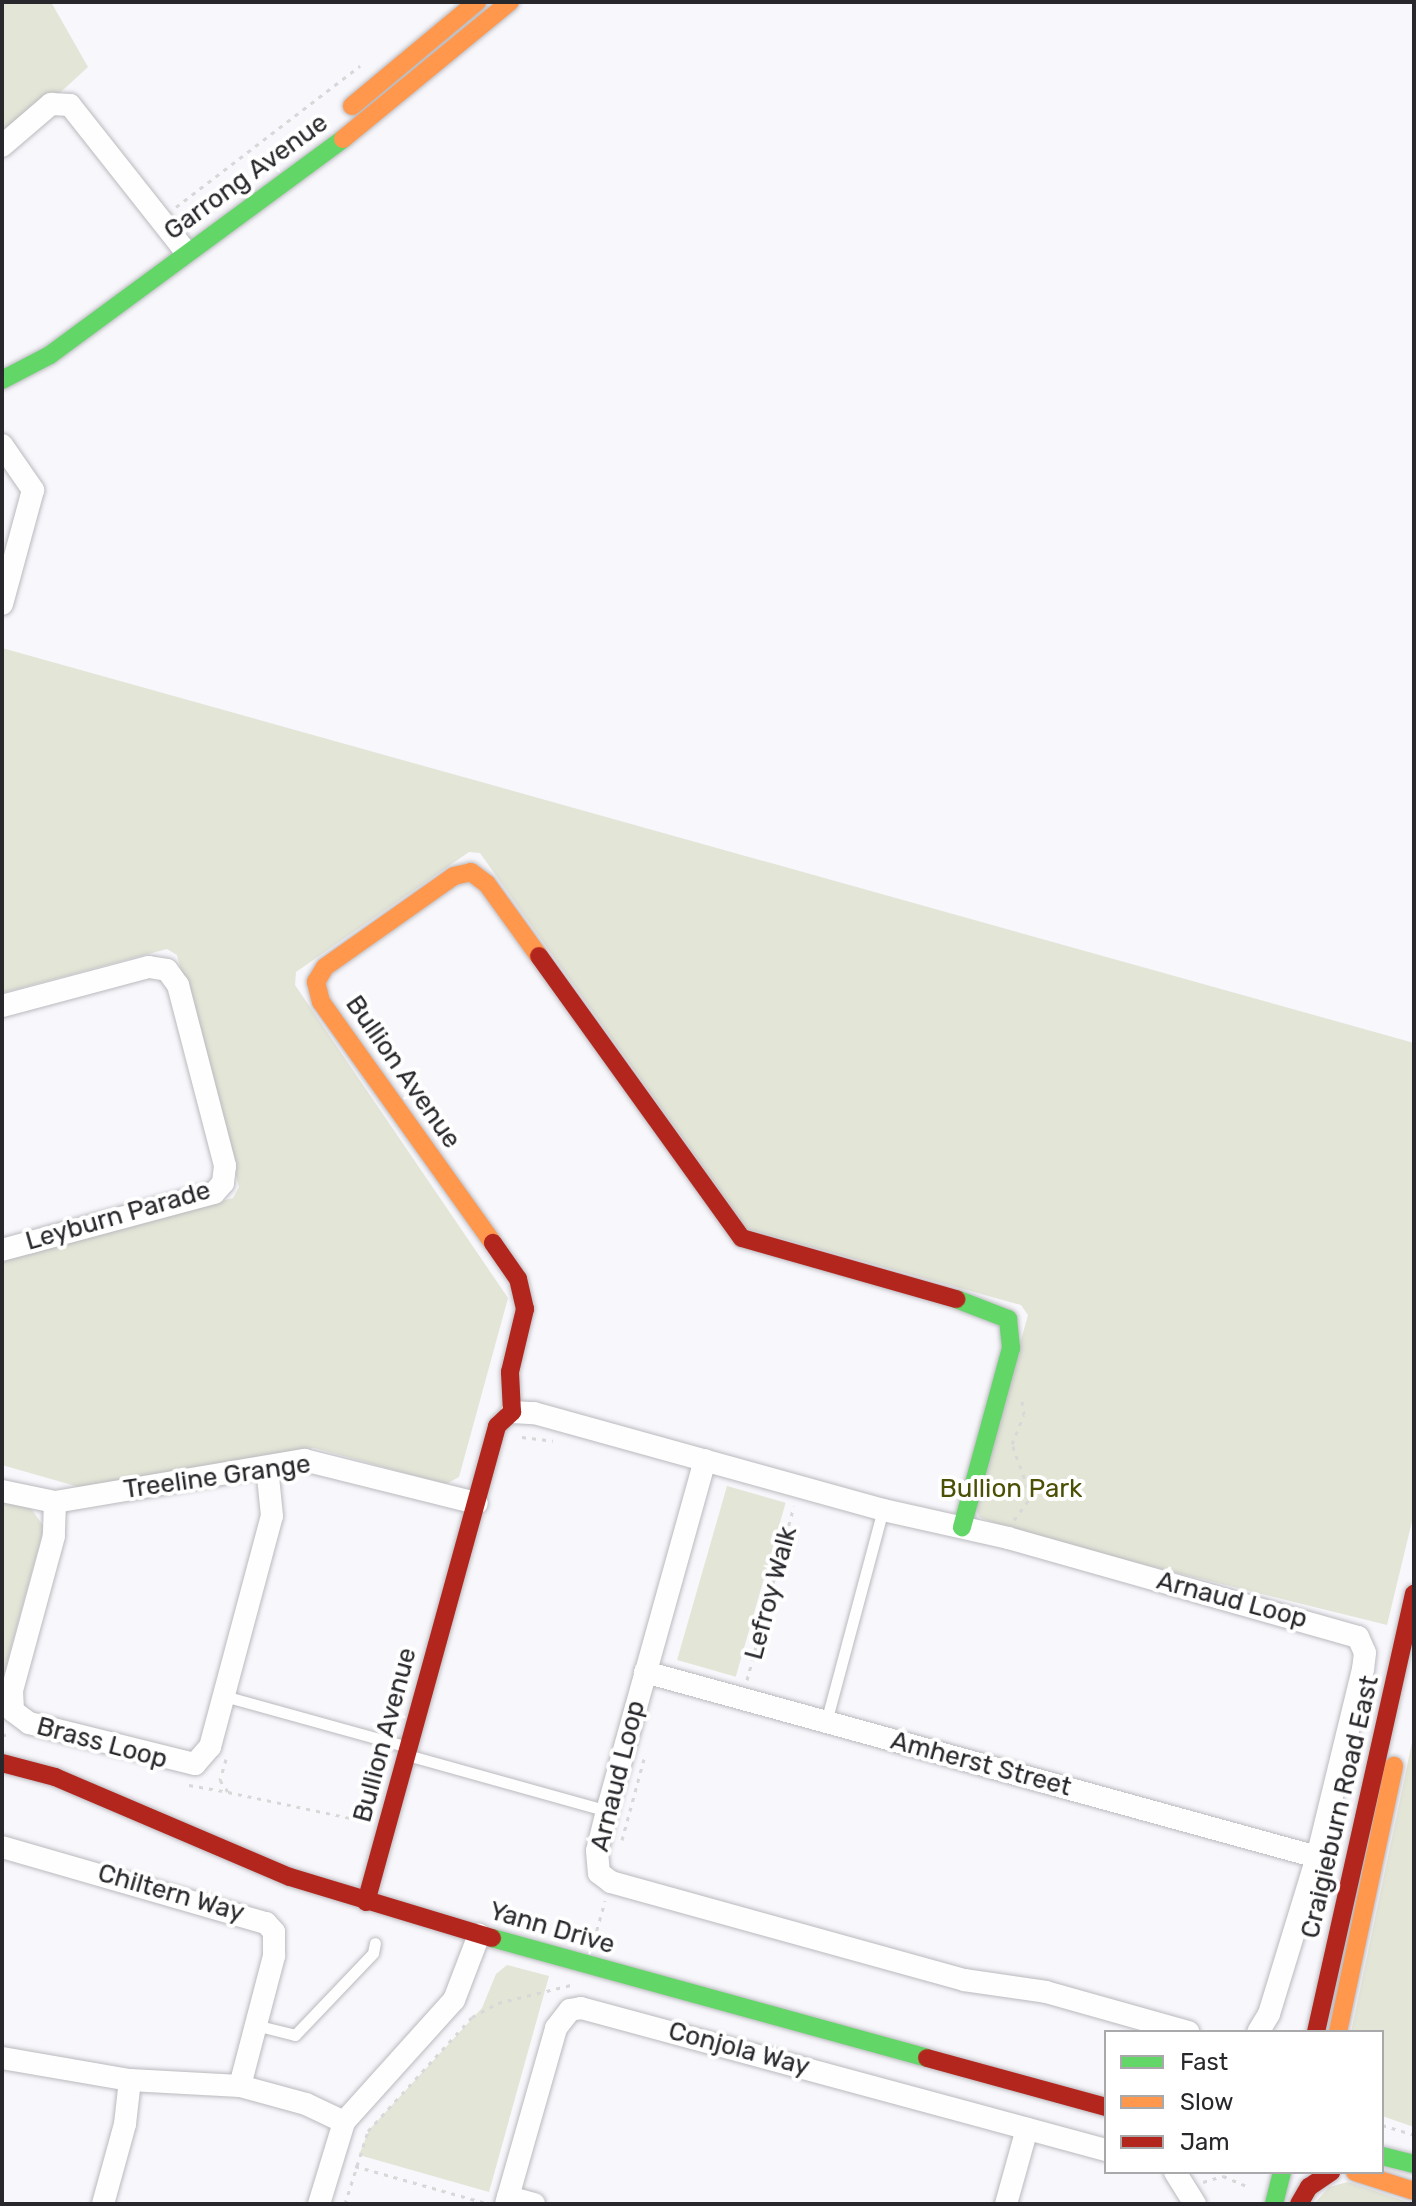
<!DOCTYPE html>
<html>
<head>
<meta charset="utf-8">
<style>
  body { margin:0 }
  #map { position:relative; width:1416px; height:2206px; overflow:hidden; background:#f7f7fc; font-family:Rubik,sans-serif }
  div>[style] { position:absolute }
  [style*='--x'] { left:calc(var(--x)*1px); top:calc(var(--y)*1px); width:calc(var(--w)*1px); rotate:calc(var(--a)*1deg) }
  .green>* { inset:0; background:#e3e5d7; transform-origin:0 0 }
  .path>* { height:3px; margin-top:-1.5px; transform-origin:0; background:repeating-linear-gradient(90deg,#d8d8d8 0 4px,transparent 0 10px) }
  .roads { filter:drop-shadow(0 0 2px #bababe) drop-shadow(0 0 2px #bababe) }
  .lane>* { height:11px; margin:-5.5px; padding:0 5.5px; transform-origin:5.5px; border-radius:5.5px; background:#fefeff }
  .street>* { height:22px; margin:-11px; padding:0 11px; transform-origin:11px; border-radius:11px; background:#fefeff }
  .fast>* { height:18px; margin:-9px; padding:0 9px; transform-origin:9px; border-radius:9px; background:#63d668 }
  .slow>* { height:18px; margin:-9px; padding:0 9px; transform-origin:9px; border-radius:9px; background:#ff974d }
  .jam>* { height:18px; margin:-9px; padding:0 9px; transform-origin:9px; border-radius:9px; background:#b3261e }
  span { translate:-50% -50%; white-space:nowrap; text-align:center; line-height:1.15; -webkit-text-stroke:8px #fff; paint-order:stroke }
  .street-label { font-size:26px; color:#28282c }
  .park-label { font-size:26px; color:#4c5005 }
  .frame { position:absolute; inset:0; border:4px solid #28282c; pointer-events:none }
  .legend { position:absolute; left:1104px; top:2030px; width:280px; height:144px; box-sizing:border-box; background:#fff; border:2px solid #a9a9ab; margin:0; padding:10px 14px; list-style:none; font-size:24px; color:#28282c }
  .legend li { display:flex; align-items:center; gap:16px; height:40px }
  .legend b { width:40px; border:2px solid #a9a9ab }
</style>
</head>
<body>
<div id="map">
  <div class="green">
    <div style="clip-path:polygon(2px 2px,51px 2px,88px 67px,2px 146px)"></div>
    <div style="clip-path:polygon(2px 648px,1414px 1043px,1414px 1513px,1387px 1625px,1029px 1536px,979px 1517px,975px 1505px,1028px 1315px,1021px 1305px,747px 1229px,480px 853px,469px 852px,296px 972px,295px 985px,508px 1298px,459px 1477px,446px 1484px,314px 1448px,79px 1487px,2px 1465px,2px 1257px,233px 1198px,239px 1187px,177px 955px,167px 949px,2px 993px)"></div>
    <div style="left:727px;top:1486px;width:61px;height:181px;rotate:16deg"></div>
    <div style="clip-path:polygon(2px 1499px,30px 1507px,44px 1527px,2px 1681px)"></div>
    <div style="clip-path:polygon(1414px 1733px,1414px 2127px,1382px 2116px,1382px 2032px,1351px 2032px)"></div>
    <div style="clip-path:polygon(507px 1965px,549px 1976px,489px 2192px,359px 2155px,369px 2130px,482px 2008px,496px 1974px)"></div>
    <div style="clip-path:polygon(1348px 2182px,1414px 2204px,1314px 2204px,1329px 2187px)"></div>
  </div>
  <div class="path">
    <div style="--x:176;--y:207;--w:232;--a:-37.5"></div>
    <div style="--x:522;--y:1437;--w:31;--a:7"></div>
    <div style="--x:1014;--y:1520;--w:29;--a:-54"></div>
    <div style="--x:1031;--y:1497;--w:56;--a:-109.7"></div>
    <div style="--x:1012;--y:1444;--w:31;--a:-68"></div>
    <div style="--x:1024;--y:1415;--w:14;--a:-98"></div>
    <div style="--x:747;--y:1680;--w:180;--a:-74.9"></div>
    <div style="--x:2;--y:1734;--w:10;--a:17"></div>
    <div style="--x:226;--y:1759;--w:22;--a:106"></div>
    <div style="--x:220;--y:1780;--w:14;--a:56"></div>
    <div style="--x:228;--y:1792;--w:140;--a:12"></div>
    <div style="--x:189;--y:1785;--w:40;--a:10"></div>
    <div style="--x:622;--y:1840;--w:84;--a:-74.8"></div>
    <div style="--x:594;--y:1940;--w:41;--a:-74.2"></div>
    <div style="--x:1382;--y:2125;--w:34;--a:17"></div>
    <div style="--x:355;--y:2166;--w:136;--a:15.8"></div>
    <div style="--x:1203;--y:2182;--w:21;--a:-17"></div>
    <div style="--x:1223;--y:2176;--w:26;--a:23"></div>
    <div style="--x:345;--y:2204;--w:77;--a:-72.5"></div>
    <div style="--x:368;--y:2131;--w:154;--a:-47.6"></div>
    <div style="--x:472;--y:2017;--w:30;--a:-28"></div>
    <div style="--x:498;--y:2003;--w:75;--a:-13.9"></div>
  </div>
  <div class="roads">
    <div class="lane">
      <div style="--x:224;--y:1696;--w:191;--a:15.5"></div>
      <div style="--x:826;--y:1722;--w:220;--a:-75"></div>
      <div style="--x:407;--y:1755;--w:208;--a:15.6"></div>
      <div style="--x:255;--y:2025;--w:41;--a:14"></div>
      <div style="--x:295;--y:2035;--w:113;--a:-46.4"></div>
      <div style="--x:373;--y:1953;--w:10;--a:-79"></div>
    </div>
    <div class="street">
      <div style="--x:2;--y:146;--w:65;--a:-40.6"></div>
      <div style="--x:51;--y:104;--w:19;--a:3"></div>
      <div style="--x:70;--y:105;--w:187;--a:51.7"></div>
      <div style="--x:2;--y:445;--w:55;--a:55.4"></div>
      <div style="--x:33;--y:490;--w:118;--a:105.2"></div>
      <div style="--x:2;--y:1006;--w:152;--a:-14.9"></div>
      <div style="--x:149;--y:967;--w:18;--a:9"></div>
      <div style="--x:167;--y:970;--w:19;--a:54"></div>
      <div style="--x:178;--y:985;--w:187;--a:75.4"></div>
      <div style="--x:225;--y:1166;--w:17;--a:97"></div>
      <div style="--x:223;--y:1183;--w:13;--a:132"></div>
      <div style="--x:214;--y:1193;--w:220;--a:165"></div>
      <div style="--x:512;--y:1412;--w:22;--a:3"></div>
      <div style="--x:534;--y:1413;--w:362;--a:15.5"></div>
      <div style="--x:883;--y:1510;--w:128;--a:12.6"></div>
      <div style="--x:1008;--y:1538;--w:364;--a:15.8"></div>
      <div style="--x:1358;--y:1637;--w:17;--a:66"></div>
      <div style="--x:1365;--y:1653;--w:16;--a:97"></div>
      <div style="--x:1363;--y:1669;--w:194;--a:103.7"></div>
      <div style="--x:1317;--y:1857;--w:164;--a:107"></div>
      <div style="--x:1269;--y:2014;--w:21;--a:121"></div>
      <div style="--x:705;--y:1460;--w:364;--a:105.6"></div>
      <div style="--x:607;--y:1811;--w:41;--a:104"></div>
      <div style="--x:597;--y:1851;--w:22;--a:85"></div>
      <div style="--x:599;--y:1873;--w:15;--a:37"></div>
      <div style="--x:611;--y:1882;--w:366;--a:15.5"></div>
      <div style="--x:964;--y:1980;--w:83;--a:8.3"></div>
      <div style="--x:1046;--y:1992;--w:148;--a:15.7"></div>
      <div style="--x:2;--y:1491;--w:54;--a:11.7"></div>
      <div style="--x:55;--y:1502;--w:253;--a:-9.6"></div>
      <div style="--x:304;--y:1460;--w:178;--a:14"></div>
      <div style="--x:55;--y:1502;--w:34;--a:92"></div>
      <div style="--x:54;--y:1536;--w:161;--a:105.2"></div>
      <div style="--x:12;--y:1691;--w:20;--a:87"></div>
      <div style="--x:13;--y:1711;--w:20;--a:37"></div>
      <div style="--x:29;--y:1723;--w:171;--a:13.9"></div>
      <div style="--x:195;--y:1764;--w:23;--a:-49"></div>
      <div style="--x:210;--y:1747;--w:239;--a:-75"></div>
      <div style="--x:272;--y:1516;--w:49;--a:-95.8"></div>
      <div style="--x:645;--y:1672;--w:697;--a:15.39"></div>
      <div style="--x:2;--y:1847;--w:275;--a:16.1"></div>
      <div style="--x:266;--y:1923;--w:12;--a:48"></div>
      <div style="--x:274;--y:1932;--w:24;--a:90"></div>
      <div style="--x:274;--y:1956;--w:134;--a:104.7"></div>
      <div style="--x:2;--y:2058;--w:130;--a:9.8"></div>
      <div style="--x:1175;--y:2172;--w:38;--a:58"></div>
      <div style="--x:508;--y:2197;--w:27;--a:15"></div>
      <div style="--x:103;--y:2204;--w:83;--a:-74.6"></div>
      <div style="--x:125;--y:2124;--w:44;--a:-83.5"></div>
      <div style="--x:130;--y:2080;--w:110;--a:3.1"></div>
      <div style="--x:240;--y:2086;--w:68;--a:15.3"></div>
      <div style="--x:306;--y:2104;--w:42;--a:25.3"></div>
      <div style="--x:319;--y:2204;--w:86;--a:-73"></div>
      <div style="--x:344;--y:2122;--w:164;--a:-48"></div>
      <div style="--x:454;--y:2000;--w:70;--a:-69"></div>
      <div style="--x:506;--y:2204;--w:183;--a:-74.1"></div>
      <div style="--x:556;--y:2028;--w:23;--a:-52"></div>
      <div style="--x:570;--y:2010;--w:11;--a:-10"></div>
      <div style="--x:581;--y:2008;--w:544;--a:15.14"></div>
      <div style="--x:1006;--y:2204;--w:78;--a:-74.4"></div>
    </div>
    <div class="fast">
      <div style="--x:2;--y:380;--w:54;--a:-27.5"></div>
      <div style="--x:50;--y:355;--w:364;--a:-36.4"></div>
      <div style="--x:956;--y:1299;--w:56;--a:21"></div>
      <div style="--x:1008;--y:1319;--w:29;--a:84"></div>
      <div style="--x:1011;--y:1348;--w:186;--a:105.3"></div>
      <div style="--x:492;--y:1938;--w:451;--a:15.4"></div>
      <div style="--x:1382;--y:2156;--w:33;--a:14"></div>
      <div style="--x:1274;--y:2204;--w:33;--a:-76"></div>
    </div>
    <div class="slow">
      <div style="--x:352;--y:106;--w:163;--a:-39.8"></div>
      <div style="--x:343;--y:139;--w:216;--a:-39.4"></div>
      <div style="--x:493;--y:1243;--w:296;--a:-125.5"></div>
      <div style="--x:321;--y:1002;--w:21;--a:-104"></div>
      <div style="--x:316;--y:982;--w:17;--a:-59"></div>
      <div style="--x:325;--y:967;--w:158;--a:-35.2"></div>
      <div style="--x:454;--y:876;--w:17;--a:-13"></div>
      <div style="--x:471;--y:872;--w:20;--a:37"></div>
      <div style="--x:487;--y:884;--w:89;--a:54.2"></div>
      <div style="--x:1338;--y:2032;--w:272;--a:-78.1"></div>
      <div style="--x:1355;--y:2172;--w:62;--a:17.9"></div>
    </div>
    <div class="jam">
      <div style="--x:539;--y:956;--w:347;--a:54.3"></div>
      <div style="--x:742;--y:1238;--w:223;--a:15.9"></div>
      <div style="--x:2;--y:1763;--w:55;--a:14.8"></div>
      <div style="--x:55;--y:1777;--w:255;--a:23.1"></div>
      <div style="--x:290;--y:1877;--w:211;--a:16.8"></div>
      <div style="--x:366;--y:1902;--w:494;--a:-74.6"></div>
      <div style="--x:497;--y:1426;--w:21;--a:-43"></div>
      <div style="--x:512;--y:1412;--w:40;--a:-92.9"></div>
      <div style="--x:510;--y:1372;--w:65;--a:-76.6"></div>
      <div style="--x:525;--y:1309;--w:31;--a:-103"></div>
      <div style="--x:518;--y:1279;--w:44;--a:-124.8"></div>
      <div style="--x:1316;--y:2032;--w:449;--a:-77.4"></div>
      <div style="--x:927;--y:2058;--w:186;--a:15.3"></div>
      <div style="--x:1299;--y:2204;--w:20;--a:-60"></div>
      <div style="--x:1309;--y:2187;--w:27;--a:-34"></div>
    </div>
  </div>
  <div class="street-label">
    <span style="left:246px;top:177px;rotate:-36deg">Garrong Avenue</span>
    <span style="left:403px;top:1072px;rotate:55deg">Bullion Avenue</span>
    <span style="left:118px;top:1216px;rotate:-16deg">Leyburn Parade</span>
    <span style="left:217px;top:1477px;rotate:-8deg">Treeline Grange</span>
    <span style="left:771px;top:1593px;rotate:-75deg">Lefroy Walk</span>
    <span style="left:1232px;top:1600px;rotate:15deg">Arnaud Loop</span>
    <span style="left:385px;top:1735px;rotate:-75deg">Bullion Avenue</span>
    <span style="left:102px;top:1743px;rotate:15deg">Brass Loop</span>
    <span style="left:981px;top:1764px;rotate:15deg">Amherst Street</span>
    <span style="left:618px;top:1776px;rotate:-76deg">Arnaud Loop</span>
    <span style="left:1340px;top:1807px;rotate:-77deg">Craigieburn Road East</span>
    <span style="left:171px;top:1893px;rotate:16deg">Chiltern Way</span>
    <span style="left:552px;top:1928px;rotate:16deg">Yann Drive</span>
    <span style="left:739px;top:2049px;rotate:15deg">Conjola Way</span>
  </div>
  <div class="park-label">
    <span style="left:1011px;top:1489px">Bullion Park</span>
  </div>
  <div class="frame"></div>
  <ul class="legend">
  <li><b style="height:10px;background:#63d668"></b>Fast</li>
  <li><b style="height:10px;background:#ff974d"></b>Slow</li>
  <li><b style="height:10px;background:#b3261e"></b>Jam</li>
  </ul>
</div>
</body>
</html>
